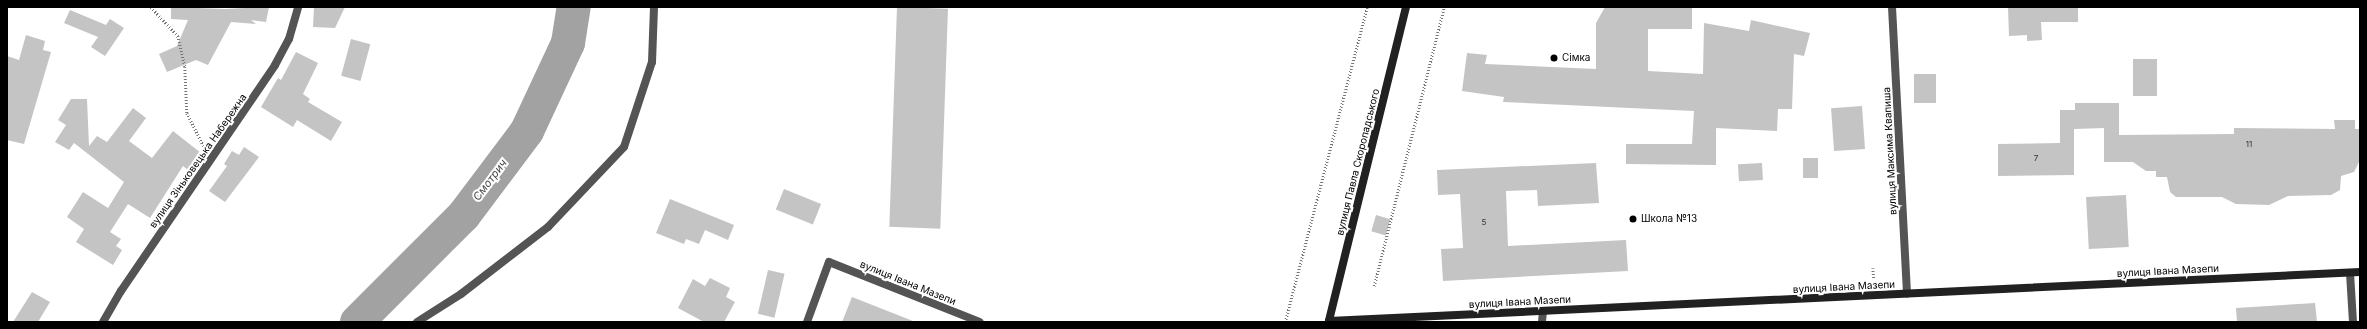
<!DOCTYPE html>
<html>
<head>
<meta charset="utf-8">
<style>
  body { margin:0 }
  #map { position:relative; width:2367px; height:329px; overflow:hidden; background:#fff; font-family:Inter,sans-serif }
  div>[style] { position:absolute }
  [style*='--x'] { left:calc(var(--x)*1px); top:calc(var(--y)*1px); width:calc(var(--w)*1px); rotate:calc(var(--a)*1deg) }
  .river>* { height:34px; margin:-17px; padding:0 17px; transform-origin:17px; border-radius:17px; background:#a2a2a2 }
  .building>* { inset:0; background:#c4c4c4; transform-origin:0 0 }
  .path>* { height:2.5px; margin-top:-1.25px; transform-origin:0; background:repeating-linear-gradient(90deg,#767676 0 1px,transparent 0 3px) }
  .lane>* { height:8px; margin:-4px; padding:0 4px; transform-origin:4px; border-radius:4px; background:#545454 }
  .street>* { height:8px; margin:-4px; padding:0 4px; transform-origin:4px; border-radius:4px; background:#545454 }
  .secondary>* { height:8px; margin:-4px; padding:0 4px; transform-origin:4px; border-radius:4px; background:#212121 }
  .dots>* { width:11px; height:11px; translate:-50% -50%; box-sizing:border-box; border:2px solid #fff; border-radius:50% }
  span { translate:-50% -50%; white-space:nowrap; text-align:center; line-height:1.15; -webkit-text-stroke:4px #fff; paint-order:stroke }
  .number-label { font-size:8px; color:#313131 }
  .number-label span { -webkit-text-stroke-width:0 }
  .poi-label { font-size:10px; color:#000 }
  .left { translate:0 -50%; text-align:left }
  .street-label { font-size:10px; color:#000 }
  .water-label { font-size:11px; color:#434343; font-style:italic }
  .frame { position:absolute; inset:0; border:8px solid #000; pointer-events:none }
</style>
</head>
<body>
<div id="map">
  <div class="river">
    <div style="--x:357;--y:322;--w:151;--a:-45"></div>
    <div style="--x:464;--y:215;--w:105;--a:-53.1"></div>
    <div style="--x:527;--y:131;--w:97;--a:-65"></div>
    <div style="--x:568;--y:43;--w:36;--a:-81"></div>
  </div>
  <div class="building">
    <div style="clip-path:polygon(171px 7px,225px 9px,269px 7px,266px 22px,251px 20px,256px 24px,231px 22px,208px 65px,196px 60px,167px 72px,159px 54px,177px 46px,188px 20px,171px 19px)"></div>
    <div style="clip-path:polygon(314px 7px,345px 7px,335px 28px,313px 27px)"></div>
    <div style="left:897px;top:7px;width:51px;height:220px;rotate:2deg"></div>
    <div style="clip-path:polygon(1605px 7px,1692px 7px,1692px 29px,1648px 29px,1648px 71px,1703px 74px,1704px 23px,1749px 31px,1751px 20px,1810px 33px,1804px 56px,1794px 54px,1792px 109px,1778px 109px,1777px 131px,1716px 128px,1716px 165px,1626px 164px,1626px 144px,1692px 144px,1694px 111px,1503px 102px,1504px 97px,1462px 91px,1467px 53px,1487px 55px,1485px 64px,1596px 69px,1596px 23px)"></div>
    <div style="clip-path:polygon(2008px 7px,2078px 7px,2078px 22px,2041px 22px,2042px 40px,2027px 41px,2027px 35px,2009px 36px)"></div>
    <div style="clip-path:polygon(70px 10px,106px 25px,110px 19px,124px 28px,105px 56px,91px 47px,98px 37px,64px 23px)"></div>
    <div style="clip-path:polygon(26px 35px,45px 41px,43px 50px,51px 52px,24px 144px,7px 140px,7px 56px,19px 60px)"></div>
    <div style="left:351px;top:39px;width:20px;height:38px;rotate:15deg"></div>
    <div style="clip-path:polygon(296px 52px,318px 63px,303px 94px,310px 99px,308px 102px,342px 122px,331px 141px,297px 120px,293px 127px,261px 107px,278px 78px,281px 80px)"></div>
    <div style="left:2133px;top:59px;width:24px;height:37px"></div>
    <div style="left:1914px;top:74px;width:22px;height:29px"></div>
    <div style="clip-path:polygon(71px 99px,87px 99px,89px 146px,97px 136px,107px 142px,133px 108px,146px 118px,129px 141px,152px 158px,173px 131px,201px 153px,188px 170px,183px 166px,150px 218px,128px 204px,110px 232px,121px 239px,116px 246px,122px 250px,113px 265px,76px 242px,84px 229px,67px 217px,83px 192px,108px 208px,124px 182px,74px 143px,69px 150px,55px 142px,66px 125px,58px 120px)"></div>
    <div style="clip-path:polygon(2075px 103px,2119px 103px,2119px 135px,2234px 134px,2234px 128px,2335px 129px,2334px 120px,2355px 120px,2355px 129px,2360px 129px,2360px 160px,2354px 172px,2341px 176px,2340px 190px,2331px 195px,2288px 196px,2269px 205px,2236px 204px,2222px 197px,2176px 197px,2170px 192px,2167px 177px,2156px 177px,2156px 171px,2146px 171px,2133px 162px,2104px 162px,2104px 128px,2074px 129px,2074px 175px,1998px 176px,1998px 144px,2060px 143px,2060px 110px,2075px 110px)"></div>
    <div style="left:1862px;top:106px;width:43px;height:31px;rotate:86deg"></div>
    <div style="clip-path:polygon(244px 147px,259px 157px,225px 202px,209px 191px,227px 166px,224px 164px,232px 151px,239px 155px)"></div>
    <div style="left:1803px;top:158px;width:15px;height:20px"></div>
    <div style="clip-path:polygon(1596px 163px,1599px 203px,1538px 206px,1537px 190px,1506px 191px,1508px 246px,1626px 240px,1628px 271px,1443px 281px,1441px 249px,1463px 248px,1460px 194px,1438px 195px,1437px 170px)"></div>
    <div style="left:1762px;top:163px;width:17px;height:24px;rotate:87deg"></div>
    <div style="left:784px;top:189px;width:40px;height:22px;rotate:22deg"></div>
    <div style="left:2126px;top:195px;width:52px;height:40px;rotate:87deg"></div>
    <div style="clip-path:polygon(670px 199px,734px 225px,728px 240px,705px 230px,699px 244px,686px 239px,684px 244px,656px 233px)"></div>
    <div style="left:1376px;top:215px;width:15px;height:17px;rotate:16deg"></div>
    <div style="left:768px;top:270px;width:17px;height:45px;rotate:13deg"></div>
    <div style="clip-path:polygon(710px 278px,730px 288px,726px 297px,735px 302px,724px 322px,704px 322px,678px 308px,693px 279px,705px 286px)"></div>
    <div style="clip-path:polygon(32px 292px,50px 302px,38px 322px,13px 322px)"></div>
    <div style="clip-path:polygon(852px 297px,913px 321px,913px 322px,842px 322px)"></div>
    <div style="clip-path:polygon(2315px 303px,2317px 322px,2237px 322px,2236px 308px)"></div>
  </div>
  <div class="path">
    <div style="--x:151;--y:7;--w:40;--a:47"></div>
    <div style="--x:178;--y:36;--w:32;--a:77"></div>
    <div style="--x:185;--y:67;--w:46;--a:87.5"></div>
    <div style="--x:187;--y:113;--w:37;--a:63"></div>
    <div style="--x:1873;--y:268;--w:11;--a:85"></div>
    <div style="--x:1374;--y:286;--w:288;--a:-75.9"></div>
    <div style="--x:1285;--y:322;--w:325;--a:-75.4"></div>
  </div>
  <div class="lane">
    <div style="--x:2350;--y:273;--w:49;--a:86.5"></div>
  </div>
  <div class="street">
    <div style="--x:1892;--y:7;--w:287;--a:87"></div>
    <div style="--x:103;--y:322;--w:36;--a:-60"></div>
    <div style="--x:121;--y:291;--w:273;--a:-55.7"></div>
    <div style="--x:275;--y:65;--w:30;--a:-62"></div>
    <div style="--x:289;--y:39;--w:33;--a:-74"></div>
    <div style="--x:417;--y:322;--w:52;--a:-32.5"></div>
    <div style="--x:461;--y:294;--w:110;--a:-37.6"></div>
    <div style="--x:548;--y:227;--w:110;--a:-46.5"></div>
    <div style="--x:624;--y:147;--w:89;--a:-71.8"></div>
    <div style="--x:652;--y:62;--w:55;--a:-87.9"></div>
    <div style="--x:807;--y:322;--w:64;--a:-69.9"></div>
    <div style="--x:829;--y:262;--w:162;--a:21.7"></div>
    <div style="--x:1542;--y:322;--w:11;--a:-85"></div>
  </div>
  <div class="secondary">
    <div style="--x:1406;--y:7;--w:323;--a:103.8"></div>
    <div style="--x:1329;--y:321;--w:1032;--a:-2.72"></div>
  </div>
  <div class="dots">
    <div style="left:1554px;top:58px;background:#000"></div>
    <div style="left:1633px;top:219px;background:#000"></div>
  </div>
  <div class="number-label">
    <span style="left:2249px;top:145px">11</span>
    <span style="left:2036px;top:159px">7</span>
    <span style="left:1484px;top:223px">5</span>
  </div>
  <div class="poi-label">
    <span class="left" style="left:1562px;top:58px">Сімка</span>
    <span class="left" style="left:1641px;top:219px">Школа №13</span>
  </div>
  <div class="street-label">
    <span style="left:1890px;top:151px;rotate:-93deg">вулиця Максима Квапиша</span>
    <span style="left:198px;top:161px;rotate:-55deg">вулиця Зіньковецька Набережна</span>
    <span style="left:1358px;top:162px;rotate:-76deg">вулиця Павла Скоропадського</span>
    <span style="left:2168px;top:271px;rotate:-3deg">вулиця Івана Мазепи</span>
    <span style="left:908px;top:283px;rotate:22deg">вулиця Івана Мазепи</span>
    <span style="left:1844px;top:287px;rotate:-3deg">вулиця Івана Мазепи</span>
    <span style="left:1520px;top:302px;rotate:-3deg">вулиця Івана Мазепи</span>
  </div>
  <div class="water-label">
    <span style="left:490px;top:180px;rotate:-53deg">Смотрич</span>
  </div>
  <div class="frame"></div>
</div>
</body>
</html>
